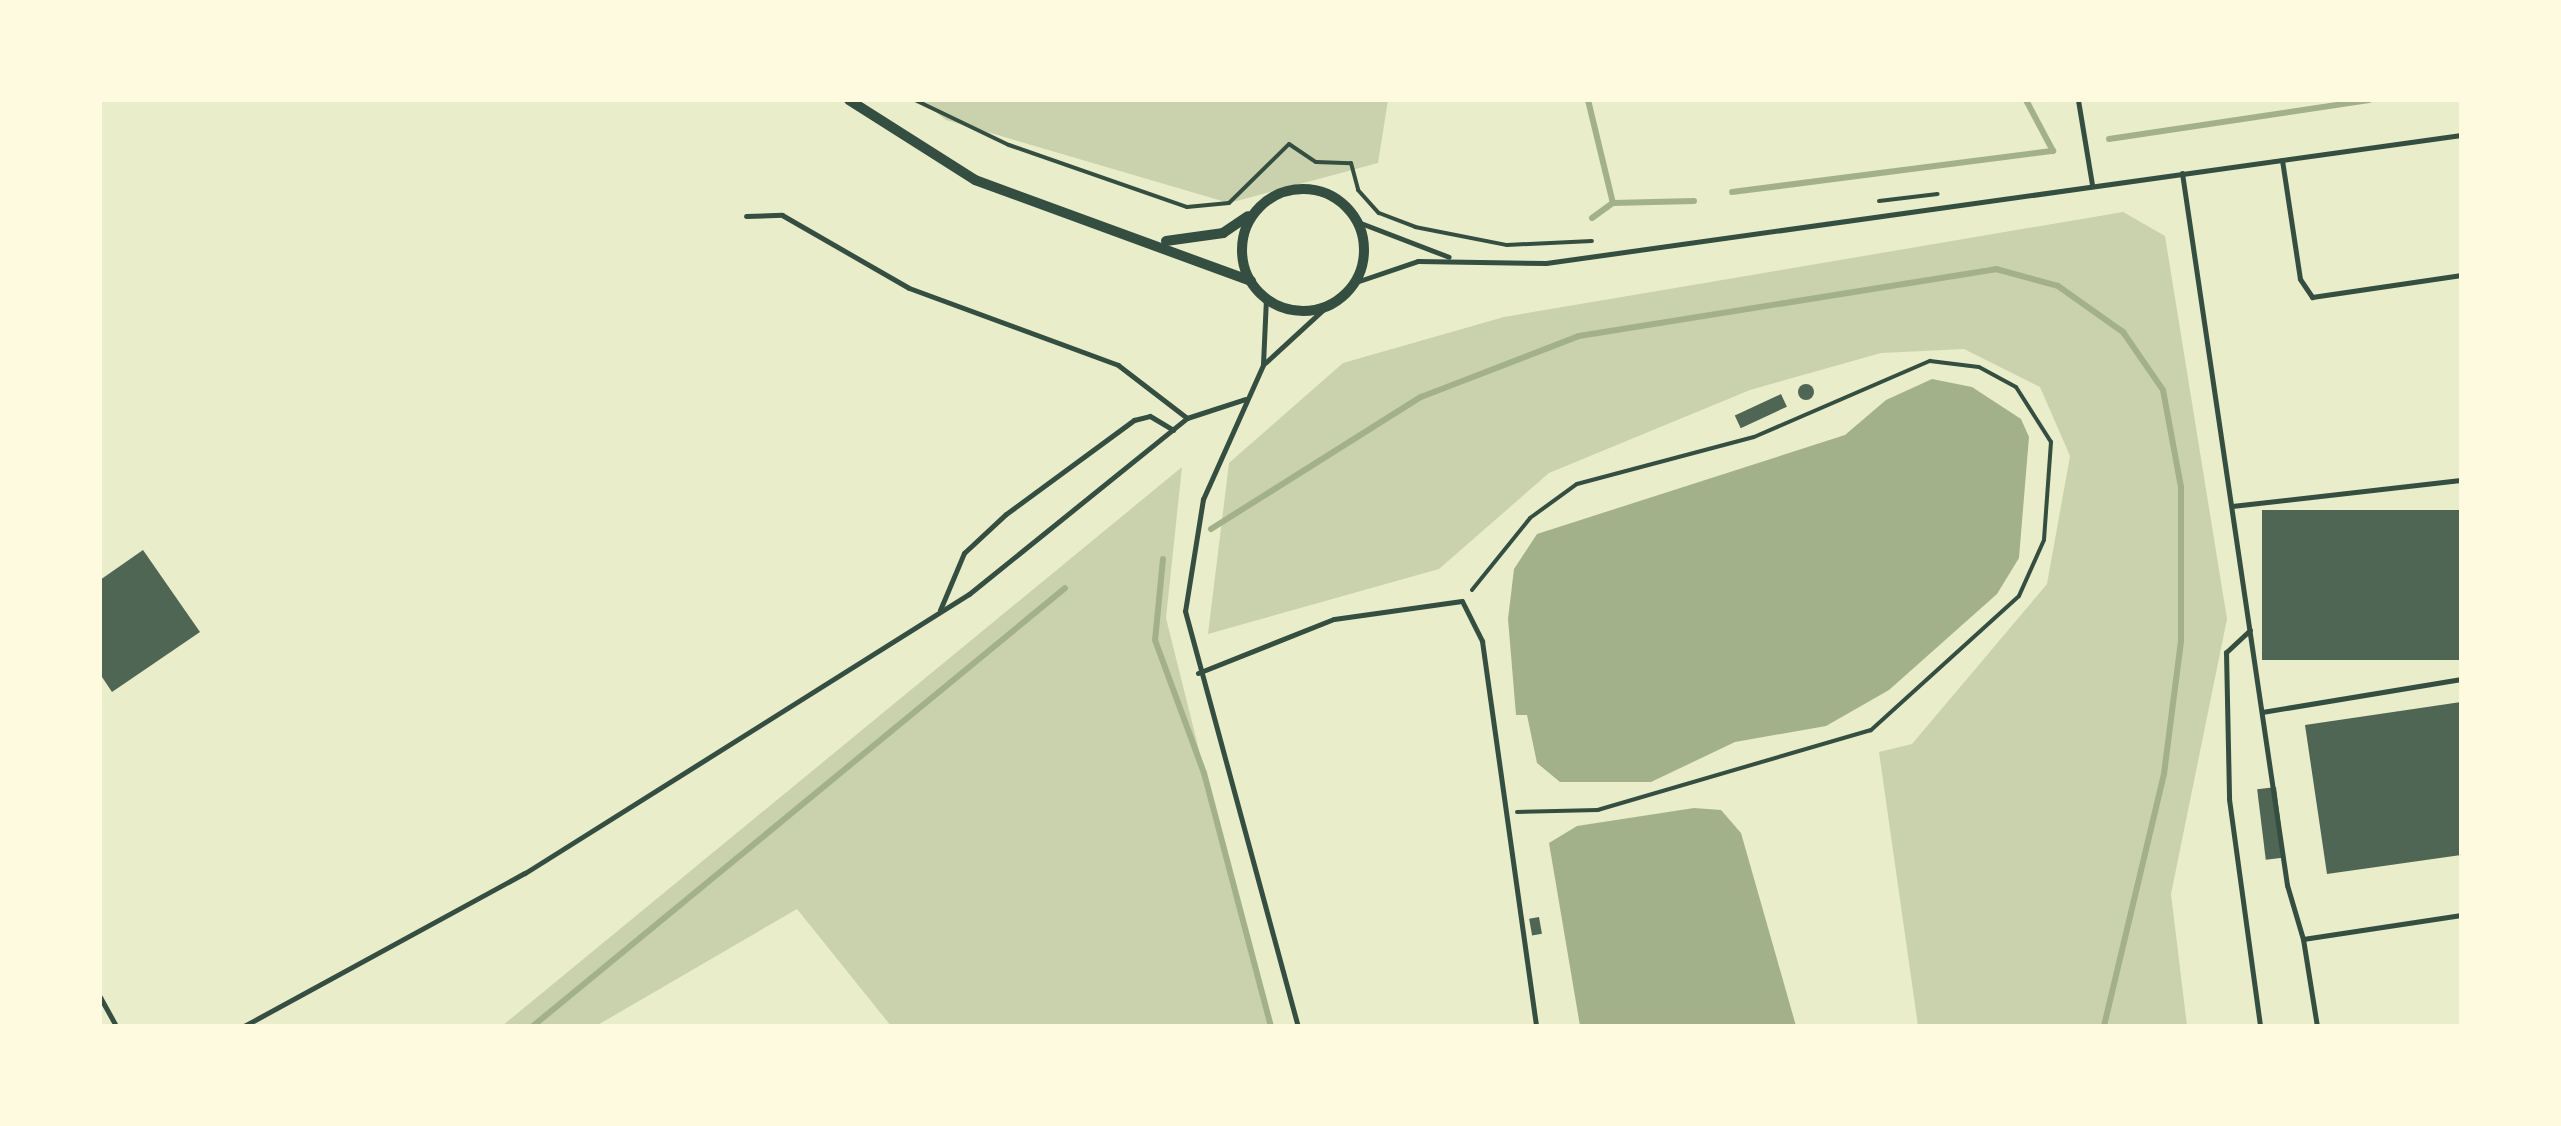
<!DOCTYPE html>
<html>
<head>
<meta charset="utf-8">
<style>
  body { margin:0 }
  #map { position:relative; width:2561px; height:1126px; overflow:hidden; background:#e9edc9; font-family:"DejaVu Sans",sans-serif }
  div>[style] { position:absolute }
  [style*='--x'] { left:calc(var(--x)*1px); top:calc(var(--y)*1px); width:calc(var(--w)*1px); rotate:calc(var(--a)*1deg) }
  .green>* { inset:0; background:#cad2ad }
  .water>* { inset:0; background:#a3b18a }
  .stream>* { height:6px; margin:-3px; padding:0 3px; transform-origin:3px; border-radius:3px; background:#a3b18a }
  .building>* { inset:0; background:#4f6655; transform-origin:0 0 }
  .round { border-radius:50% }
  .path>* { height:4px; margin:-2px; padding:0 2px; transform-origin:2px; border-radius:2px; background:#344e41 }
  .service>* { height:5px; margin:-2.5px; padding:0 2.5px; transform-origin:2.5px; border-radius:2.5px; background:#344e41 }
  .minor>* { height:10px; margin:-5px; padding:0 5px; transform-origin:5px; border-radius:5px; background:#344e41 }
  .minor>.ring { margin:-5px; padding:0; box-sizing:content-box; background:none; border:10px solid #344e41; border-radius:50% }
  span { translate:-50% -50%; white-space:nowrap; text-align:center; line-height:1.15; -webkit-text-stroke:10px #fefae0; paint-order:stroke }
  .frame { position:absolute; inset:0; border:102px solid #fefae0; pointer-events:none }
</style>
</head>
<body>
<div id="map">
  <div class="green">
    <div style="clip-path:polygon(921px 100px,1388px 100px,1378px 163px,1229px 203px,946px 120px)"></div>
    <div style="clip-path:polygon(2123px 212px,2165px 236px,2227px 619px,2171px 894px,2187px 1026px,1918px 1026px,1879px 752px,1912px 744px,2047px 584px,2070px 456px,2040px 387px,1964px 349px,1881px 353px,1750px 390px,1549px 473px,1439px 569px,1208px 634px,1229px 463px,1343px 363px,1504px 317px)"></div>
    <div style="clip-path:polygon(1182px 467px,1166px 618px,1268px 1026px,891px 1026px,797px 909px,596px 1026px,502px 1026px)"></div>
  </div>
  <div class="water">
    <div style="clip-path:polygon(1932px 379px,1972px 387px,2021px 419px,2029px 437px,2019px 558px,1997px 594px,1889px 690px,1826px 726px,1735px 742px,1651px 782px,1560px 782px,1537px 763px,1527px 715px,1516px 715px,1508px 619px,1514px 569px,1537px 534px,1845px 435px,1886px 400px)"></div>
    <div style="clip-path:polygon(1694px 808px,1721px 810px,1741px 833px,1796px 1026px,1580px 1026px,1549px 843px,1577px 826px)"></div>
  </div>
  <div class="stream">
    <div style="--x:1588;--y:100;--w:106;--a:76.4"></div>
    <div style="--x:1613;--y:203;--w:81;--a:-1.4"></div>
    <div style="--x:2109;--y:139;--w:263;--a:-8.5"></div>
    <div style="--x:1732;--y:192;--w:324;--a:-7.3"></div>
    <div style="--x:2053;--y:151;--w:58;--a:-117.9"></div>
    <div style="--x:1592;--y:218;--w:26;--a:-36"></div>
    <div style="--x:1211;--y:529;--w:248;--a:-32.2"></div>
    <div style="--x:1421;--y:397;--w:169;--a:-21.1"></div>
    <div style="--x:1579;--y:336;--w:422;--a:-9.1"></div>
    <div style="--x:1996;--y:269;--w:64;--a:15.3"></div>
    <div style="--x:2058;--y:286;--w:80;--a:35.3"></div>
    <div style="--x:2123;--y:332;--w:70;--a:55.4"></div>
    <div style="--x:2163;--y:390;--w:99;--a:79.5"></div>
    <div style="--x:2181;--y:487;--w:154;--a:90"></div>
    <div style="--x:2181;--y:641;--w:134;--a:97.3"></div>
    <div style="--x:2164;--y:774;--w:259;--a:103.4"></div>
    <div style="--x:1163;--y:559;--w:81;--a:95.6"></div>
    <div style="--x:1155;--y:640;--w:142;--a:69.8"></div>
    <div style="--x:1204;--y:773;--w:262;--a:75.2"></div>
    <div style="--x:533;--y:1026;--w:689;--a:-39.46"></div>
  </div>
  <div class="building">
    <div class="round" style="left:1798px;top:384px;width:16px;height:16px"></div>
    <div style="left:1781px;top:394px;width:14px;height:51px;rotate:65deg"></div>
    <div style="left:2461px;top:510px;width:150px;height:199px;rotate:90deg"></div>
    <div style="clip-path:polygon(143px 550px,200px 632px,112px 692px,100px 674px,100px 580px)"></div>
    <div style="clip-path:polygon(2461px 702px,2461px 855px,2327px 874px,2305px 725px)"></div>
    <div style="left:2276px;top:787px;width:71px;height:19px;rotate:83deg"></div>
    <div style="left:1539px;top:917px;width:17px;height:10px;rotate:80deg"></div>
  </div>
  <div class="path">
    <div style="--x:915;--y:100;--w:104;--a:25.6"></div>
    <div style="--x:1009;--y:145;--w:188;--a:19.2"></div>
    <div style="--x:1187;--y:207;--w:42;--a:-5.4"></div>
    <div style="--x:1229;--y:203;--w:84;--a:-44.5"></div>
    <div style="--x:1289;--y:144;--w:32;--a:34"></div>
    <div style="--x:1316;--y:162;--w:35;--a:2"></div>
    <div style="--x:1351;--y:163;--w:28;--a:75"></div>
    <div style="--x:1358;--y:190;--w:31;--a:48"></div>
    <div style="--x:1379;--y:213;--w:39;--a:21"></div>
    <div style="--x:1415;--y:227;--w:94;--a:11.1"></div>
    <div style="--x:1507;--y:245;--w:85;--a:-2.7"></div>
    <div style="--x:1879;--y:201;--w:59;--a:-6.8"></div>
    <div style="--x:1472;--y:590;--w:92;--a:-51.1"></div>
    <div style="--x:1530;--y:518;--w:58;--a:-35.9"></div>
    <div style="--x:1577;--y:484;--w:183;--a:-14.9"></div>
    <div style="--x:1754;--y:437;--w:192;--a:-23.4"></div>
    <div style="--x:1930;--y:361;--w:49;--a:7"></div>
    <div style="--x:1979;--y:367;--w:42;--a:28.4"></div>
    <div style="--x:2016;--y:387;--w:65;--a:57.5"></div>
    <div style="--x:2051;--y:442;--w:98;--a:94.1"></div>
    <div style="--x:2044;--y:540;--w:61;--a:114.1"></div>
    <div style="--x:2019;--y:596;--w:200;--a:137.8"></div>
    <div style="--x:1871;--y:730;--w:284;--a:163.7"></div>
    <div style="--x:1598;--y:810;--w:81;--a:178.6"></div>
  </div>
  <div class="service">
    <div style="--x:2078;--y:100;--w:86;--a:80.6"></div>
    <div style="--x:2282;--y:160;--w:120;--a:81.4"></div>
    <div style="--x:2300;--y:279;--w:22;--a:56"></div>
    <div style="--x:2312;--y:297;--w:151;--a:-8.4"></div>
    <div style="--x:2182;--y:173;--w:720;--a:81.61"></div>
    <div style="--x:2287;--y:885;--w:56;--a:73.5"></div>
    <div style="--x:2303;--y:939;--w:160;--a:-8.6"></div>
    <div style="--x:746;--y:216;--w:36;--a:-2"></div>
    <div style="--x:782;--y:215;--w:146;--a:29.9"></div>
    <div style="--x:909;--y:288;--w:223;--a:20.2"></div>
    <div style="--x:1118;--y:365;--w:87;--a:37.5"></div>
    <div style="--x:1358;--y:222;--w:97;--a:21"></div>
    <div style="--x:1356;--y:282;--w:65;--a:-18.7"></div>
    <div style="--x:1418;--y:261;--w:128;--a:0.9"></div>
    <div style="--x:1546;--y:263;--w:924;--a:-7.96"></div>
    <div style="--x:1266;--y:298;--w:67;--a:92.6"></div>
    <div style="--x:1263;--y:365;--w:147;--a:114.1"></div>
    <div style="--x:1203;--y:499;--w:113;--a:99.1"></div>
    <div style="--x:1185;--y:611;--w:430;--a:74.8"></div>
    <div style="--x:1265;--y:363;--w:83;--a:-42.6"></div>
    <div style="--x:2232;--y:506;--w:230;--a:-6.5"></div>
    <div style="--x:940;--y:610;--w:62;--a:-67.2"></div>
    <div style="--x:964;--y:553;--w:57;--a:-42.9"></div>
    <div style="--x:1006;--y:514;--w:159;--a:-36.3"></div>
    <div style="--x:1134;--y:420;--w:16;--a:-14"></div>
    <div style="--x:1150;--y:416;--w:27;--a:31"></div>
    <div style="--x:2250;--y:630;--w:33;--a:137"></div>
    <div style="--x:2226;--y:652;--w:147;--a:88.8"></div>
    <div style="--x:2229;--y:799;--w:229;--a:82.2"></div>
    <div style="--x:1198;--y:673;--w:146;--a:-21.7"></div>
    <div style="--x:1334;--y:619;--w:129;--a:-8"></div>
    <div style="--x:1462;--y:601;--w:45;--a:63.4"></div>
    <div style="--x:1482;--y:641;--w:389;--a:82"></div>
    <div style="--x:2262;--y:712;--w:202;--a:-9.4"></div>
    <div style="--x:2303;--y:939;--w:88;--a:80.9"></div>
    <div style="--x:100;--y:997;--w:33;--a:61"></div>
    <div style="--x:244;--y:1026;--w:320;--a:-28.6"></div>
    <div style="--x:525;--y:873;--w:524;--a:-32.14"></div>
    <div style="--x:969;--y:594;--w:280;--a:-38.9"></div>
    <div style="--x:1187;--y:418;--w:61;--a:-18.1"></div>
  </div>
  <div class="minor">
    <div style="--x:849;--y:100;--w:149;--a:32.4"></div>
    <div style="--x:975;--y:180;--w:294;--a:20.1"></div>
    <div class="ring" style="left:1242px;top:189px;width:112px;height:112px"></div>
    <div style="--x:1166;--y:241;--w:58;--a:-8"></div>
    <div style="--x:1223;--y:233;--w:30;--a:-34"></div>
  </div>
  <div class="frame"></div>
</div>
</body>
</html>
